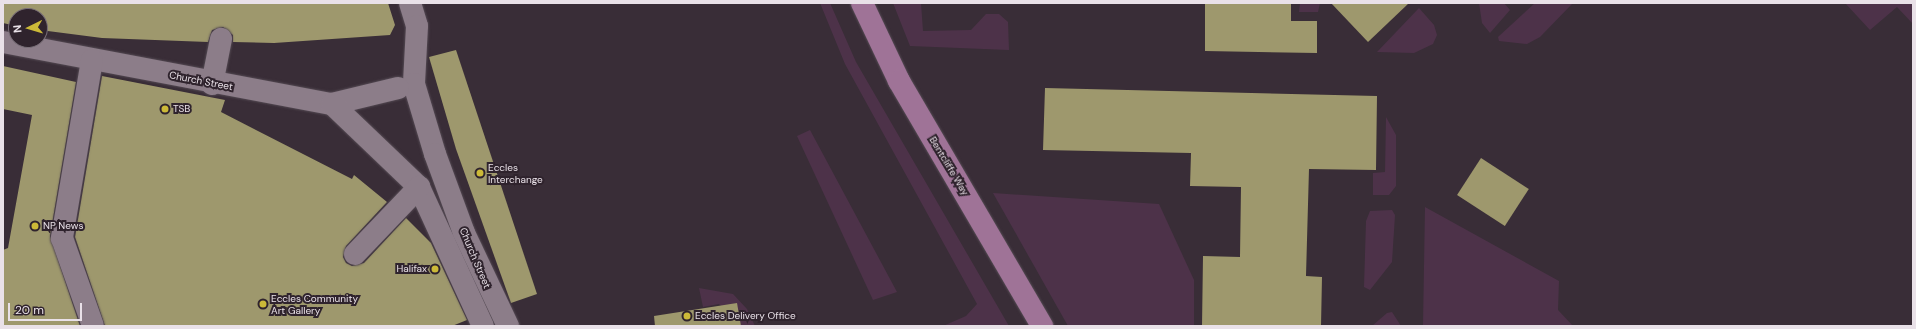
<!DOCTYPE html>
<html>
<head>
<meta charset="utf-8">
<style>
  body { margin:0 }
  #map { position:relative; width:1916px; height:329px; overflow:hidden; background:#392d37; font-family:"DM Sans",sans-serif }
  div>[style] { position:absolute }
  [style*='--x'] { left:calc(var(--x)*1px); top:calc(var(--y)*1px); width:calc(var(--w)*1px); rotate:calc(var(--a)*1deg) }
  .green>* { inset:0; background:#4d3249 }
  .building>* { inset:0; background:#9e986d; transform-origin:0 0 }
  .roads { filter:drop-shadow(0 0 1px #544a53) drop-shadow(0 0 1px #544a53) }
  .minor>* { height:22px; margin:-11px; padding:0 11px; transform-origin:11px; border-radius:11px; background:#8c7d89 }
  .major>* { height:22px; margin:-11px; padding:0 11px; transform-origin:11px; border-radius:11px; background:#9f7397 }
  .dots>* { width:11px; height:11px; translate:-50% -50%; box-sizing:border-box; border:2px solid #2f232d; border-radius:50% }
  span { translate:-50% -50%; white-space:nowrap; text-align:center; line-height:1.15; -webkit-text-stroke:4px #2f232d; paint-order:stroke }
  .street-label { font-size:10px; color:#e9e1e8 }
  .poi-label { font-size:10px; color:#e9e1e8 }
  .left { translate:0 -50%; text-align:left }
  .right { translate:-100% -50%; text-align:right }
  .frame { position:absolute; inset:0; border:4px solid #e9e1e8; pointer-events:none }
  .north { position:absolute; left:8px; top:8px; width:40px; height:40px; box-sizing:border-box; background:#2f232d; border:1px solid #796f78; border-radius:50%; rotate:265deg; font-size:11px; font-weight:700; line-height:16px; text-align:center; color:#e9e1e8 }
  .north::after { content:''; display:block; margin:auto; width:14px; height:18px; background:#ccb938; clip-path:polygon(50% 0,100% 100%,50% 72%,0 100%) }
  .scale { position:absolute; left:8px; top:303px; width:74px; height:18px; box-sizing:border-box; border:2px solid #e9e1e8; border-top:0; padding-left:5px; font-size:12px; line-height:14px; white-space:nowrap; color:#e9e1e8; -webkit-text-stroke:3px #2f232d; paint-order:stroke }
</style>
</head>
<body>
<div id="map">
  <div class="green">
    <div style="clip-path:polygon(820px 3px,830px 3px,856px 62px,1009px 326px,943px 326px,966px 316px,977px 304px,845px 64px)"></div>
    <div style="clip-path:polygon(893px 3px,921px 3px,923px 31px,971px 30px,986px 14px,999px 14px,1008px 22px,1009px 50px,910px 46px)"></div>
    <div style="clip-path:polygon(1300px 3px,1320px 3px,1318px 12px,1299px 12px)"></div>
    <div style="clip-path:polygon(1479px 3px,1504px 3px,1510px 10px,1490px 33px,1482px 23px)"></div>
    <div style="clip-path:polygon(1535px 3px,1573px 3px,1540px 37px,1527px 44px,1499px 41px,1498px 37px)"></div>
    <div style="clip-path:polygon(1845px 3px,1913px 3px,1913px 24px,1897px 7px,1870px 30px)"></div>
    <div style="clip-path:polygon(1419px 8px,1434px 25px,1437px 35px,1433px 44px,1414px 53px,1377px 52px)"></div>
    <div style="clip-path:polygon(1386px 117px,1396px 135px,1396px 186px,1389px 195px,1373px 195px,1373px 173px,1385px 172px)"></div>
    <div style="clip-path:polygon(810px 130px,897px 292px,873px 300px,797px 136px)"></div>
    <div style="clip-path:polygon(993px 193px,1159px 204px,1194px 280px,1194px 326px,1068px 326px)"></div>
    <div style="clip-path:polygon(1425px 207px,1559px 281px,1558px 310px,1573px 326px,1423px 326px)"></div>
    <div style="clip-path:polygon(1392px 210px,1395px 215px,1392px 262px,1370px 290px,1364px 287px,1366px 221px,1370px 211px)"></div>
    <div style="clip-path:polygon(699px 288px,733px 294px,747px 309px,755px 326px,741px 326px,719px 304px,703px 307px)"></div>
    <div style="clip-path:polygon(1392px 312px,1401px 326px,1372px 326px,1387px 313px)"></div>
  </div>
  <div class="building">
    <div style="clip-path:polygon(3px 3px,388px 3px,395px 25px,390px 35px,274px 43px,233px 42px,233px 35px,223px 27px,212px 30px,208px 42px,102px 38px,40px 30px,40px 16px,16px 16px,16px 26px,3px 23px)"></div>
    <div style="clip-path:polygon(1205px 3px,1291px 3px,1291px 21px,1317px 21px,1317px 53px,1205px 51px)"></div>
    <div style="clip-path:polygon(1331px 3px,1409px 3px,1368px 42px)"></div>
    <div style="clip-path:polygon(456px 50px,537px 294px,511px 303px,456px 149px,429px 57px)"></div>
    <div style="clip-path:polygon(3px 66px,76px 82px,50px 236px,80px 326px,3px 326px,3px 250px,8px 248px,32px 115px,3px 109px)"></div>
    <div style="clip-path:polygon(102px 76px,225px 100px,221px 112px,352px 179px,354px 175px,387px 202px,346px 246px,343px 257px,346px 263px,352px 266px,364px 263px,406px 218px,431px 243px,467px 320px,452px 326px,105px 326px,75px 237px)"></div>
    <div style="clip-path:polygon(1045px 88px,1377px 96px,1376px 170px,1309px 169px,1306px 276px,1322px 277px,1321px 326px,1202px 326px,1203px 256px,1240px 257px,1241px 187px,1190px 186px,1191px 153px,1043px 150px)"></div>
    <div style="left:1481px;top:158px;width:57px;height:44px;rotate:33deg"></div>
    <div style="clip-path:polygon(737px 303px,741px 326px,655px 326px,654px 316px)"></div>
  </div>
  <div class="roads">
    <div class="minor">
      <div style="--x:410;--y:3;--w:24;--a:73"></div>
      <div style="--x:417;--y:26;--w:58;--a:93"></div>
      <div style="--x:414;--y:84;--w:73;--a:73.3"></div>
      <div style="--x:435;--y:154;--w:84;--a:69.8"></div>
      <div style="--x:464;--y:233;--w:103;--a:64.7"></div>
      <div style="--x:3;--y:42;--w:335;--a:10.7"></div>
      <div style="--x:332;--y:104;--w:68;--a:-13.6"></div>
      <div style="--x:92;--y:60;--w:181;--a:99.6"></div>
      <div style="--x:62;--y:238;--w:93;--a:70.6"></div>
      <div style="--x:212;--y:84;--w:46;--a:-78.7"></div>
      <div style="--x:332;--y:104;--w:120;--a:43.7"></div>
      <div style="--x:419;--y:187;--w:153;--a:65.3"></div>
      <div style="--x:355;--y:254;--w:93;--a:-46.3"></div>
    </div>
    <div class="major">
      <div style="--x:862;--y:3;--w:86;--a:64.6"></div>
      <div style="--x:899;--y:81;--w:284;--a:59.7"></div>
    </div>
  </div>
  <div class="dots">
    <div style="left:165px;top:109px;background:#ccb938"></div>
    <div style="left:480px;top:173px;background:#ccb938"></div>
    <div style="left:35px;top:226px;background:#ccb938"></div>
    <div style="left:435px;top:269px;background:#ccb938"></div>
    <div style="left:263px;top:304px;background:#ccb938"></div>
    <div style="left:687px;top:316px;background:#ccb938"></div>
  </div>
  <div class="street-label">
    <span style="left:201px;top:81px;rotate:11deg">Church Street</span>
    <span style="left:949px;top:166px;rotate:59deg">Bentcliffe Way</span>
    <span style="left:475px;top:258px;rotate:67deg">Church Street</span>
  </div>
  <div class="poi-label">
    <span class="left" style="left:173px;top:109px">TSB</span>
    <span class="left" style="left:488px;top:173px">Eccles<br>Interchange</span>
    <span class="left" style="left:43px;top:226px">NP News</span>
    <span class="right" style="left:427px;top:269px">Halifax</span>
    <span class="left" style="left:271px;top:304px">Eccles Community<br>Art Gallery</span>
    <span class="left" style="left:695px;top:316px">Eccles Delivery Office</span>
  </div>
  <div class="frame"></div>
  <div class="north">N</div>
  <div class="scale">20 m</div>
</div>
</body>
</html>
